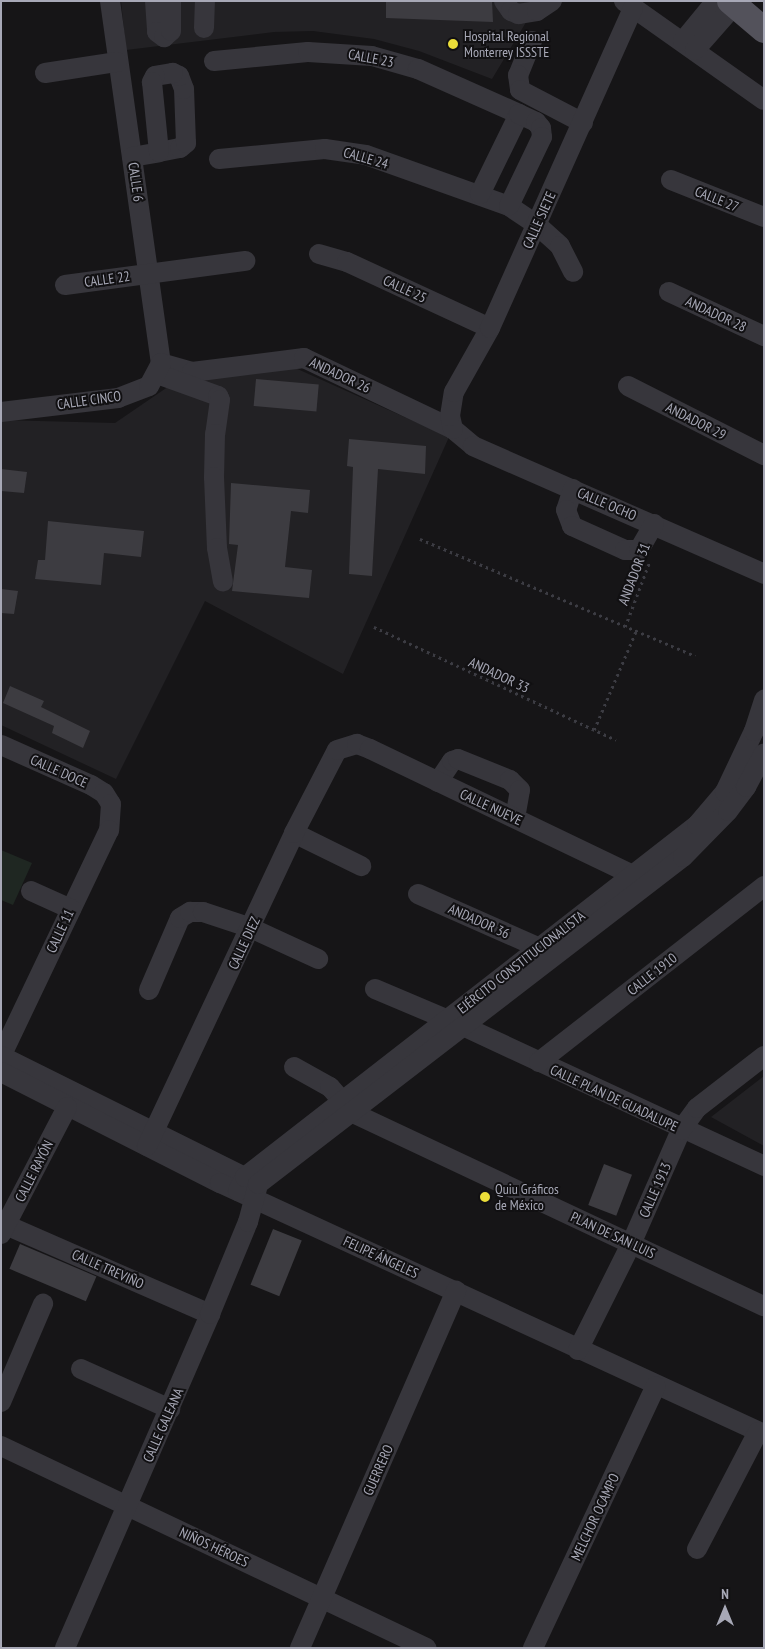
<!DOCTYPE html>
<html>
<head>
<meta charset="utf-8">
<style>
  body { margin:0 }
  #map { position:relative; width:765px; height:1649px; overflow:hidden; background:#161517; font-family:"PT Sans Narrow",sans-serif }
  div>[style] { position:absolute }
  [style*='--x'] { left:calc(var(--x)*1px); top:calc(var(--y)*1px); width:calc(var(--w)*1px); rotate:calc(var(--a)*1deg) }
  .built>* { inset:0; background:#222124 }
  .green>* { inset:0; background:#1f2722 }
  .building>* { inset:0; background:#3d3c41; transform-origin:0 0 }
  .path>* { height:2.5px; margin-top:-1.25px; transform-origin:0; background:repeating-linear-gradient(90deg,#3c3c43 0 2.5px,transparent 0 6.5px) }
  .minor>* { height:20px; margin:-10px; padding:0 10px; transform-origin:10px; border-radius:10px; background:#37363c }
  .major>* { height:26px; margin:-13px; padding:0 13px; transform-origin:13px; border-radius:13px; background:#53525b }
  .dots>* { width:14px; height:14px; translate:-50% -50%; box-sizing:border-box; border:2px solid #111012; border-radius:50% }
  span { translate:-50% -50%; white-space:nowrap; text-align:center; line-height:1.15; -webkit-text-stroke:4px #111012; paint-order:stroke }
  .poi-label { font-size:14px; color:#a7a8b6 }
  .left { translate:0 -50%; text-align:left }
  .street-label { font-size:14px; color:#a7a8b6 }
  .frame { position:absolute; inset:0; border:2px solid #a7a8b6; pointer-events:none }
  .north { position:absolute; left:700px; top:1584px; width:50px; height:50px; -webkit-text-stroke:4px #111012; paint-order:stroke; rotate:0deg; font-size:14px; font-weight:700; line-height:20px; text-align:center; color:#a7a8b6 }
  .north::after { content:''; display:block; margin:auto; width:18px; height:22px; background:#a7a8b6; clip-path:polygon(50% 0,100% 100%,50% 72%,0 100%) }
</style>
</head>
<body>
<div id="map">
  <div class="built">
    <div style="clip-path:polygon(121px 1px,559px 1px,528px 19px,492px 79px,419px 51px,374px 39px,313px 31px,274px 32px,126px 50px)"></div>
    <div style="clip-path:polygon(293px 367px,449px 437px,343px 674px,205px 601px,116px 779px,1px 725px,1px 420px,115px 423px,175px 382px)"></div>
    <div style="clip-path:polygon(764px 1076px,764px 1146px,711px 1117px)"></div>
  </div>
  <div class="green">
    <div style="clip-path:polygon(1px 850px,32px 863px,13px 905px,1px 900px)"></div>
  </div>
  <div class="building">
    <div style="clip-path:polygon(386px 1px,492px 1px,493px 22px,386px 18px)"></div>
    <div style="left:256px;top:379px;width:63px;height:27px;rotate:5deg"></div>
    <div style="clip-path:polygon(349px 439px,426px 446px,425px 474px,378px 469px,372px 576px,349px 574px,353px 467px,347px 466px)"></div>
    <div style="clip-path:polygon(1px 469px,27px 472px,24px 493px,1px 491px)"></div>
    <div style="clip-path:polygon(231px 483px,310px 490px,308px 513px,291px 511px,285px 567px,312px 570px,309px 598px,232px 591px,238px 545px,229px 544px)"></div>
    <div style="clip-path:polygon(48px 521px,144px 531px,141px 557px,104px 553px,101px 585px,35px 579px,38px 560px,45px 560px)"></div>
    <div style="clip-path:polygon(1px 589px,18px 591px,14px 614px,1px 613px)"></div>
    <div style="clip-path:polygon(10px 686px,44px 701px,41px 707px,90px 731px,83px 748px,52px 733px,54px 726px,3px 703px)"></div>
    <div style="left:604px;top:1164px;width:30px;height:44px;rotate:21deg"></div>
    <div style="left:273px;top:1229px;width:31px;height:60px;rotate:22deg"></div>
    <div style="left:20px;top:1244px;width:83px;height:27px;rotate:23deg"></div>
  </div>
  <div class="path">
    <div style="--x:420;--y:539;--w:299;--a:23"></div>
    <div style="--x:374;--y:627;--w:267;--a:25"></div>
    <div style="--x:625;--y:627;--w:68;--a:-69.4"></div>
    <div style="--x:594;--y:730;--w:108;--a:-67"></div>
  </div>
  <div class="minor">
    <div style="--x:110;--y:1;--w:366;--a:82"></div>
    <div style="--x:155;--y:1;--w:31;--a:86"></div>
    <div style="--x:157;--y:32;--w:9;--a:36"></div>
    <div style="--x:164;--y:37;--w:9;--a:-41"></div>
    <div style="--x:171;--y:31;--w:30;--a:-90"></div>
    <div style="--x:504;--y:1;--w:12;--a:55"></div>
    <div style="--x:511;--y:11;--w:8;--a:23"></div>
    <div style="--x:518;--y:14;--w:19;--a:-9"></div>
    <div style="--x:537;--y:11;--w:18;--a:-34"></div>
    <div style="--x:624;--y:1;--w:171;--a:35.3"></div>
    <div style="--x:204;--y:28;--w:27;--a:-88"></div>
    <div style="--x:532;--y:41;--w:37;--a:112"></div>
    <div style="--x:518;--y:75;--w:15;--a:82"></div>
    <div style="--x:520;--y:90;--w:71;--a:27.6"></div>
    <div style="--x:683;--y:41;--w:52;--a:-50.5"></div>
    <div style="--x:695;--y:50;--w:65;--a:-48.7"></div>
    <div style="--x:214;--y:61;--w:94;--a:-5.5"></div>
    <div style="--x:308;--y:52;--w:64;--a:3.6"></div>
    <div style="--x:372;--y:56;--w:48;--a:15.8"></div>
    <div style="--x:418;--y:69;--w:111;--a:24"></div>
    <div style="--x:45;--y:73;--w:73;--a:-8.7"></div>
    <div style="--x:132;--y:157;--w:27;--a:-10"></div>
    <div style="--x:159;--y:152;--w:21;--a:-11"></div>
    <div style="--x:180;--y:148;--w:8;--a:-40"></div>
    <div style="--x:186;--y:143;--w:54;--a:-92.1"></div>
    <div style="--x:184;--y:89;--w:14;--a:-111"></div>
    <div style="--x:179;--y:76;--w:7;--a:-153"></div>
    <div style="--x:173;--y:73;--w:18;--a:171"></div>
    <div style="--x:155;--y:76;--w:7;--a:117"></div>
    <div style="--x:152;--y:82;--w:70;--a:84.3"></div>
    <div style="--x:219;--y:159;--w:106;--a:-5.4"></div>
    <div style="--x:325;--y:149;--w:41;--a:8.3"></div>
    <div style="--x:366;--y:155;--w:152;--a:19.6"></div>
    <div style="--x:509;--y:206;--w:34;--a:34"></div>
    <div style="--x:537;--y:225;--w:31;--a:42"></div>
    <div style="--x:560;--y:246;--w:29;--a:63"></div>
    <div style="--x:671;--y:180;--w:100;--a:21.7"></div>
    <div style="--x:480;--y:194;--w:89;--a:-64"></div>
    <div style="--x:519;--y:114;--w:19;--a:25"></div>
    <div style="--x:536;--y:122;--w:8;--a:50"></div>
    <div style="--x:541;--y:128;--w:9;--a:84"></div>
    <div style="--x:542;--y:137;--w:76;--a:115.6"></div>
    <div style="--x:319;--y:254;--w:29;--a:16"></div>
    <div style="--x:347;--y:262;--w:157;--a:24.8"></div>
    <div style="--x:65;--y:285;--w:182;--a:-7.6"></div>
    <div style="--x:669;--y:292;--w:105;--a:24.9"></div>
    <div style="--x:161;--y:363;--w:32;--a:16"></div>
    <div style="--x:192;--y:372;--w:113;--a:-7.1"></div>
    <div style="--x:304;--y:358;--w:165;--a:25.5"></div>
    <div style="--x:453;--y:429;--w:26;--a:40"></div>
    <div style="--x:473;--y:446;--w:318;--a:23.7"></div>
    <div style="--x:163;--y:376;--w:59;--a:20"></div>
    <div style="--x:218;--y:396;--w:4;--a:63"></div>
    <div style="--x:220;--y:400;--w:34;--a:98"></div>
    <div style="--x:215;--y:434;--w:43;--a:91.3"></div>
    <div style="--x:214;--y:477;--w:71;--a:87.6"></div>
    <div style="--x:217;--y:548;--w:34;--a:80"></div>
    <div style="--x:628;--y:386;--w:153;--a:26.9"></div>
    <div style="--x:1;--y:412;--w:118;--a:-6.8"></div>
    <div style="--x:118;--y:398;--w:33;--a:-21"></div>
    <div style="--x:149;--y:386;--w:26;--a:-62"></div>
    <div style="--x:453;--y:429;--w:13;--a:-103"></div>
    <div style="--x:450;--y:416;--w:24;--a:-81"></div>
    <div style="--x:454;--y:392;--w:73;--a:-60.6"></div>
    <div style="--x:490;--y:328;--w:350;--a:-65.9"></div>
    <div style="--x:573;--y:489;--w:22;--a:108"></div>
    <div style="--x:566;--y:510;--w:17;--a:69"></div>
    <div style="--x:572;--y:526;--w:58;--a:24.4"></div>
    <div style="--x:625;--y:550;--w:14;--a:0"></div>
    <div style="--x:639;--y:550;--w:30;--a:-60"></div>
    <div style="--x:1;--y:745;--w:98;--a:24"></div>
    <div style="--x:91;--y:785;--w:15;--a:32"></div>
    <div style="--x:104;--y:793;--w:13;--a:58"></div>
    <div style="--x:111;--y:804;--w:26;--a:94"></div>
    <div style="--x:109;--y:830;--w:250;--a:115.5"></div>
    <div style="--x:1;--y:1056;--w:286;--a:26.4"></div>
    <div style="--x:438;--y:782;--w:25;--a:-56"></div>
    <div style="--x:452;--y:761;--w:6;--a:-18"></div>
    <div style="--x:458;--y:759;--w:56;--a:22"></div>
    <div style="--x:510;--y:780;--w:14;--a:45"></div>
    <div style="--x:520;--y:790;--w:28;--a:100"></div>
    <div style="--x:294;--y:833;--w:75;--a:26.2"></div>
    <div style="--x:31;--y:891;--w:44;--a:24.2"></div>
    <div style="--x:418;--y:894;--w:133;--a:23.9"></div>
    <div style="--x:375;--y:989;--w:98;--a:22.9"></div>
    <div style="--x:465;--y:1027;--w:330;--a:24.9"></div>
    <div style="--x:149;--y:990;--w:78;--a:-66.7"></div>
    <div style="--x:180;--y:918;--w:12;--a:-31"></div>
    <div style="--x:190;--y:912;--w:13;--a:0"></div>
    <div style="--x:203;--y:912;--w:51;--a:18.4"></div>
    <div style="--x:251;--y:928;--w:74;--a:24.8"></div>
    <div style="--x:539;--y:1062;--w:286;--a:-38"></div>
    <div style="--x:294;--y:1067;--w:41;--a:29.1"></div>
    <div style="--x:330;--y:1087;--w:35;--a:49"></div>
    <div style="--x:353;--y:1113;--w:454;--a:25.2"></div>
    <div style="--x:1;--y:1072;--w:246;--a:26.9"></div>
    <div style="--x:220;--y:1183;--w:599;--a:24.77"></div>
    <div style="--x:147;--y:1146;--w:346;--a:-64.8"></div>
    <div style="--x:294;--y:833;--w:93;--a:-62.6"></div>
    <div style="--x:337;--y:750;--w:21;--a:-17"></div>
    <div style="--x:357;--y:744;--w:14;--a:21"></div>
    <div style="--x:370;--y:749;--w:292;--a:25.6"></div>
    <div style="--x:238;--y:1191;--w:16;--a:-63"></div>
    <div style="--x:245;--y:1177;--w:573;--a:-37.91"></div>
    <div style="--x:697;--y:825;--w:43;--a:-49.7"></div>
    <div style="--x:725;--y:792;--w:68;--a:-64.6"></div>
    <div style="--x:754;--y:731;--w:33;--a:-72"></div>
    <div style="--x:6;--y:1225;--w:223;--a:23.6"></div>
    <div style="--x:1;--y:1234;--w:143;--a:-62.5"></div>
    <div style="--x:578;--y:1350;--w:119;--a:-63.4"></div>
    <div style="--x:631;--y:1244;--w:124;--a:-66.3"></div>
    <div style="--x:681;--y:1130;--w:27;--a:-54"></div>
    <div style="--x:697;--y:1108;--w:85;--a:-37.8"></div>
    <div style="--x:81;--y:1369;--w:98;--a:24.2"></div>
    <div style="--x:1;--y:1402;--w:107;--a:-66.8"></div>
    <div style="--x:1;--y:1446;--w:471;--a:25.4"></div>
    <div style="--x:697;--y:1549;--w:132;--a:-62.5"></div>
    <div style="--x:65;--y:1648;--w:364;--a:-66.5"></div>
    <div style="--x:210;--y:1314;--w:100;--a:-67.6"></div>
    <div style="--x:248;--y:1222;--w:39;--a:-75"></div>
    <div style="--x:258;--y:1184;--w:536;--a:-37.58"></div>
    <div style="--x:683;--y:857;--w:64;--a:-45.6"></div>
    <div style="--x:728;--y:811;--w:30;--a:-53"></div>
    <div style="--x:746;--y:787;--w:38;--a:-62"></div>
    <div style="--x:300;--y:1648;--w:390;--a:-66.4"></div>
    <div style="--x:533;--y:1648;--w:289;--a:-64.9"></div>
  </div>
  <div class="major">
    <div style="--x:730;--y:1;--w:45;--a:40.5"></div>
  </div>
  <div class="dots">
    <div style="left:453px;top:44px;background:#ebdd39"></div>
    <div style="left:485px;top:1197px;background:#ebdd39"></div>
  </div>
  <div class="poi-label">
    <span class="left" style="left:464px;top:44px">Hospital Regional<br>Monterrey ISSSTE</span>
    <span class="left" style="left:495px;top:1197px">Quiu Gráficos<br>de México</span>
  </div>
  <div class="street-label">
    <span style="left:371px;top:58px;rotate:11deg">CALLE 23</span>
    <span style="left:366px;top:158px;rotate:16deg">CALLE 24</span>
    <span style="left:136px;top:182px;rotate:82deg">CALLE 6</span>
    <span style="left:717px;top:199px;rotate:22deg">CALLE 27</span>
    <span style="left:539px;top:220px;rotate:-66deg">CALLE SIETE</span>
    <span style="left:107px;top:279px;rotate:-8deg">CALLE 22</span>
    <span style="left:405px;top:289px;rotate:25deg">CALLE 25</span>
    <span style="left:716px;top:314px;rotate:25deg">ANDADOR 28</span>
    <span style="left:340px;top:375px;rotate:25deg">ANDADOR 26</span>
    <span style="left:89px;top:400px;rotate:-8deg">CALLE CINCO</span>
    <span style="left:696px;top:421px;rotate:27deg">ANDADOR 29</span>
    <span style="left:607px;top:504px;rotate:23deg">CALLE OCHO</span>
    <span style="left:634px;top:574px;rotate:-69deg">ANDADOR 31</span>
    <span style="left:499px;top:675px;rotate:25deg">ANDADOR 33</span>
    <span style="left:59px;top:771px;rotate:24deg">CALLE DOCE</span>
    <span style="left:491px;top:807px;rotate:25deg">CALLE NUEVE</span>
    <span style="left:479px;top:921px;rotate:24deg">ANDADOR 36</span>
    <span style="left:60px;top:931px;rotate:-65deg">CALLE 11</span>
    <span style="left:244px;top:943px;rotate:-65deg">CALLE DIEZ</span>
    <span style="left:521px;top:962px;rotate:-38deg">EJÉRCITO CONSTITUCIONALISTA</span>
    <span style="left:652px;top:974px;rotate:-38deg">CALLE 1910</span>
    <span style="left:614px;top:1098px;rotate:25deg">CALLE PLAN DE GUADALUPE</span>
    <span style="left:34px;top:1171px;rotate:-63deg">CALLE RAYÓN</span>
    <span style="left:655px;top:1190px;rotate:-66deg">CALLE 1913</span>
    <span style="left:613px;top:1235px;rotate:25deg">PLAN DE SAN LUIS</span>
    <span style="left:381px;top:1257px;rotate:25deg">FELIPE ÁNGELES</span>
    <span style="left:108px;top:1269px;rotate:24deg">CALLE TREVIÑO</span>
    <span style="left:163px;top:1425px;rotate:-66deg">CALLE GALEANA</span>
    <span style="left:378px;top:1470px;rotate:-66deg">GUERRERO</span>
    <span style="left:595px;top:1517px;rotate:-65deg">MELCHOR OCAMPO</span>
    <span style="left:214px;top:1547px;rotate:25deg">NIÑOS HÉROES</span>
  </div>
  <div class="frame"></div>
  <div class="north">N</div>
</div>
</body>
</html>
